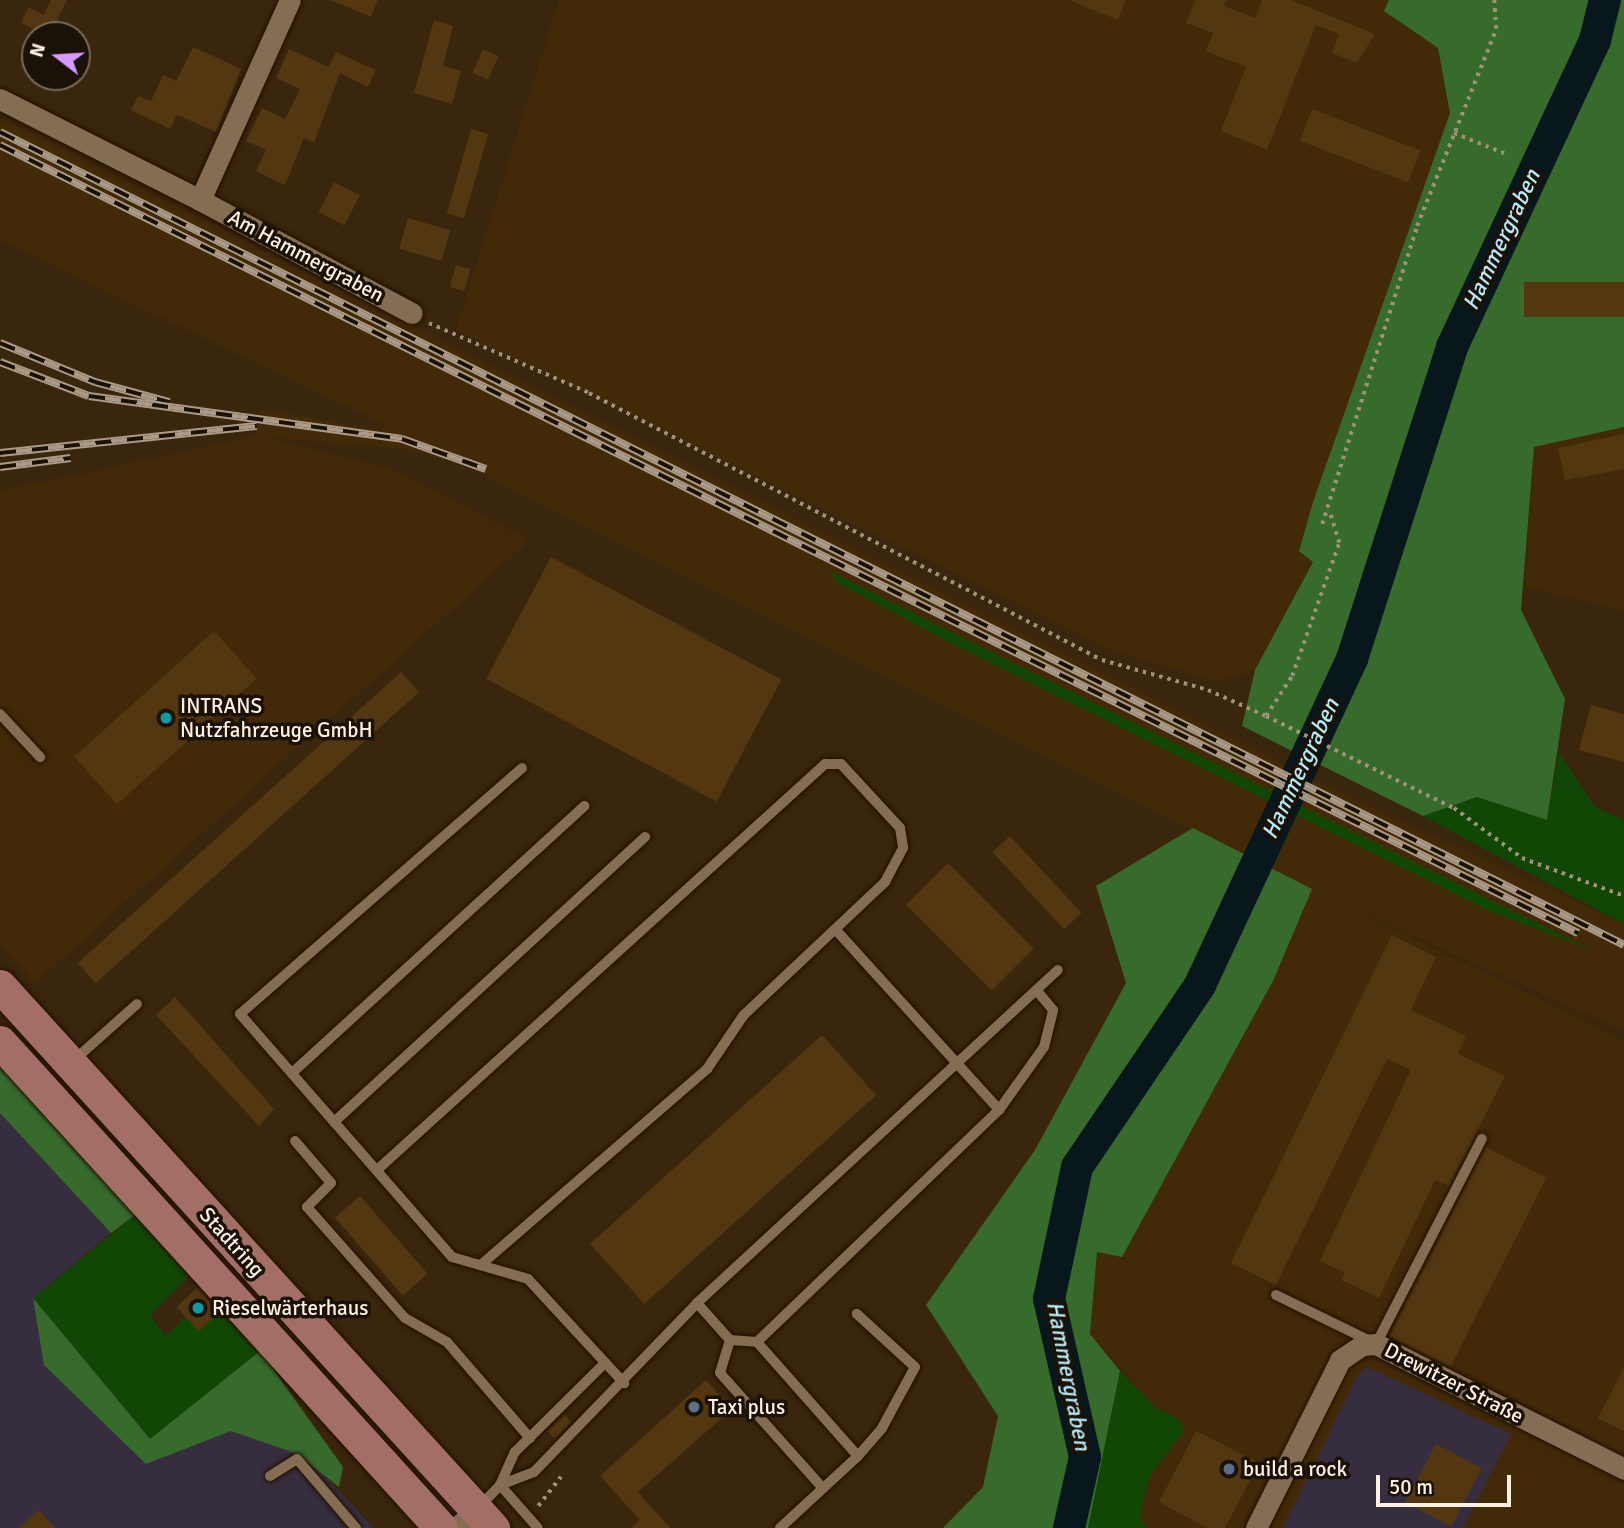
<!DOCTYPE html>
<html>
<head>
<meta charset="utf-8">
<style>
  body { margin:0 }
  #map { position:relative; width:1624px; height:1528px; overflow:hidden; background:#3a260c; font-family:Signika,sans-serif }
  div>[style] { position:absolute }
  [style*='--x'] { left:calc(var(--x)*1px); top:calc(var(--y)*1px); width:calc(var(--w)*1px); rotate:calc(var(--a)*1deg) }
  .built>* { inset:0; background:#422a08 }
  .industrial>* { inset:0; background:#362e3e }
  .green>* { inset:0; background:#114705 }
  .forest>* { inset:0; background:#366b2c }
  .river>* { height:32px; margin:-16px; padding:0 16px; transform-origin:16px; border-radius:16px; background:#08171b }
  .building>* { inset:0; background:#533710; transform-origin:0 0 }
  .path>* { height:3.5px; margin-top:-1.75px; transform-origin:0; background:repeating-linear-gradient(90deg,#a1917c 0 3.5px,transparent 0 8.5px) }
  .roads { filter:drop-shadow(0 0 2px #200f00) drop-shadow(0 0 2px #200f00) }
  .service>* { height:10px; margin:-5px; padding:0 5px; transform-origin:5px; border-radius:5px; background:#846d52 }
  .minor>* { height:21px; margin:-10.5px; padding:0 10.5px; transform-origin:10.5px; border-radius:10.5px; background:#846d52 }
  .primary>* { height:33px; margin:-16.5px; padding:0 16.5px; transform-origin:16.5px; border-radius:16.5px; background:#a36e64 }
  .rail>* { height:8px; margin-top:-4px; transform-origin:0; background:repeating-linear-gradient(90deg,#1a1107 0 16px,#aa9a87 0 32px); box-sizing:border-box; border-block:2px solid #aa9a87 }
  .dots>* { width:19px; height:19px; translate:-50% -50%; box-sizing:border-box; border:4px solid #1a1107; border-radius:50% }
  span { translate:-50% -50%; white-space:nowrap; text-align:center; line-height:1.15; -webkit-text-stroke:7px #1a1107; paint-order:stroke }
  .street-label { font-size:21px; color:#fef1e2 }
  .poi-label { font-size:21px; color:#fef1e2 }
  .left { translate:0 -50%; text-align:left }
  .water-label { font-size:23px; color:#b4e9f5; font-style:italic }
  .north { position:absolute; left:21px; top:21px; width:70px; height:70px; box-sizing:border-box; background:#1a1107; border:2px solid #756b5f; border-radius:50%; rotate:287deg; font-size:19px; font-weight:700; line-height:28px; text-align:center; color:#fef1e2 }
  .north::after { content:''; display:block; margin:auto; width:24px; height:32px; background:#d59bfb; clip-path:polygon(50% 0,100% 100%,50% 72%,0 100%) }
  .scale { position:absolute; left:1376px; top:1475px; width:135px; height:32px; box-sizing:border-box; border:4px solid #fef1e2; border-top:0; padding-left:9px; font-size:21px; line-height:24px; white-space:nowrap; color:#fef1e2; -webkit-text-stroke:5px #1a1107; paint-order:stroke }
</style>
</head>
<body>
<div id="map">
  <div class="built">
    <div style="clip-path:polygon(559px 0,1389px 0,1385px 11px,1438px 48px,1450px 113px,1313px 502px,1299px 551px,1313px 561px,1255px 670px,1217px 682px,1116px 652px,456px 330px)"></div>
    <div style="clip-path:polygon(0 118px,1353px 799px,1624px 924px,1624px 1031px,1349px 907px,1624px 1041px,1624px 1528px,1147px 1528px,1140px 1516px,1149px 1477px,1169px 1452px,1180px 1420px,1155px 1407px,1090px 1334px,1097px 1252px,1122px 1256px,1273px 981px,1272px 870px,463px 465px,406px 449px,263px 437px,385px 467px,530px 540px,35px 983px,0 946px,0 491px,256px 436px,259px 409px,382px 430px,385px 425px,0 240px)"></div>
    <div style="clip-path:polygon(1624px 427px,1624px 611px,1525px 587px,1534px 447px)"></div>
  </div>
  <div class="industrial">
    <div style="clip-path:polygon(0 1113px,111px 1233px,33px 1298px,228px 1374px,374px 1528px,0 1528px)"></div>
    <div style="clip-path:polygon(1367px 1367px,1511px 1434px,1463px 1528px,1283px 1528px,1357px 1376px)"></div>
  </div>
  <div class="green">
    <div style="clip-path:polygon(829px 571px,1005px 659px,1593px 951px,1487px 910px,951px 643px,838px 583px)"></div>
    <div style="clip-path:polygon(1559px 752px,1595px 807px,1624px 820px,1624px 924px,1423px 816px,1477px 797px,1547px 820px)"></div>
    <div style="clip-path:polygon(139px 1212px,188px 1277px,150px 1315px,165px 1336px,186px 1317px,198px 1330px,221px 1310px,260px 1351px,151px 1439px,33px 1298px)"></div>
    <div style="clip-path:polygon(1120px 1371px,1155px 1407px,1180px 1420px,1184px 1431px,1149px 1477px,1140px 1516px,1147px 1528px,1088px 1528px)"></div>
  </div>
  <div class="forest">
    <div style="clip-path:polygon(1389px 0,1624px 0,1624px 427px,1534px 447px,1521px 610px,1565px 699px,1547px 820px,1477px 797px,1423px 816px,1242px 726px,1255px 670px,1313px 562px,1299px 551px,1313px 502px,1450px 113px,1438px 48px,1384px 11px)"></div>
    <div style="clip-path:polygon(1193px 828px,1312px 889px,1273px 981px,1122px 1257px,1097px 1252px,1090px 1334px,1120px 1371px,1088px 1528px,943px 1528px,983px 1487px,998px 1416px,926px 1305px,1035px 1150px,1126px 983px,1096px 886px)"></div>
    <div style="clip-path:polygon(0 1061px,139px 1212px,111px 1233px,0 1113px)"></div>
    <div style="clip-path:polygon(33px 1298px,150px 1439px,260px 1351px,343px 1467px,339px 1487px,295px 1453px,231px 1431px,146px 1464px,44px 1365px)"></div>
  </div>
  <div class="river">
    <div style="--x:1069;--y:1528;--w:73;--a:-77.3"></div>
    <div style="--x:1085;--y:1457;--w:162;--a:-102.8"></div>
    <div style="--x:1049;--y:1299;--w:135;--a:-78"></div>
    <div style="--x:1077;--y:1167;--w:220;--a:-55.9"></div>
    <div style="--x:1200;--y:985;--w:360;--a:-65"></div>
    <div style="--x:1352;--y:659;--w:328;--a:-72.2"></div>
    <div style="--x:1452;--y:347;--w:339;--a:-65"></div>
    <div style="--x:1595;--y:40;--w:41;--a:-76"></div>
  </div>
  <div class="building">
    <div style="clip-path:polygon(51px 0,67px 0,50px 35px,21px 23px,28px 7px,44px 15px)"></div>
    <div style="clip-path:polygon(330px 0,378px 0,371px 17px)"></div>
    <div style="clip-path:polygon(1069px 0,1126px 0,1118px 20px)"></div>
    <div style="clip-path:polygon(1195px 0,1226px 0,1224px 6px,1255px 18px,1262px 0,1291px 0,1375px 34px,1357px 63px,1332px 53px,1339px 34px,1316px 25px,1267px 150px,1221px 131px,1246px 67px,1206px 51px,1213px 33px,1186px 23px)"></div>
    <div style="clip-path:polygon(434px 20px,453px 26px,443px 66px,461px 71px,452px 104px,414px 93px)"></div>
    <div style="clip-path:polygon(193px 47px,241px 69px,216px 132px,177px 115px,170px 129px,131px 110px,138px 96px,151px 101px,163px 75px,176px 81px)"></div>
    <div style="clip-path:polygon(289px 49px,329px 67px,336px 52px,376px 70px,368px 87px,340px 73px,314px 143px,304px 138px,285px 185px,256px 171px,266px 150px,246px 141px,262px 108px,285px 119px,300px 89px,276px 78px)"></div>
    <div style="left:483px;top:49px;width:17px;height:26px;rotate:24deg"></div>
    <div style="left:1312px;top:109px;width:116px;height:34px;rotate:21deg"></div>
    <div style="left:471px;top:129px;width:18px;height:88px;rotate:16deg"></div>
    <div style="left:334px;top:182px;width:29px;height:34px;rotate:27deg"></div>
    <div style="left:408px;top:218px;width:44px;height:32px;rotate:16deg"></div>
    <div style="left:456px;top:265px;width:15px;height:23px;rotate:16deg"></div>
    <div style="left:1624px;top:282px;width:35px;height:100px;rotate:90deg"></div>
    <div style="clip-path:polygon(1624px 434px,1624px 469px,1565px 480px,1558px 448px)"></div>
    <div style="left:551px;top:557px;width:261px;height:138px;rotate:28deg"></div>
    <div style="left:214px;top:631px;width:64px;height:188px;rotate:48deg"></div>
    <div style="left:401px;top:672px;width:27px;height:435px;rotate:48deg"></div>
    <div style="clip-path:polygon(1591px 705px,1624px 714px,1624px 762px,1579px 750px)"></div>
    <div style="left:1010px;top:836px;width:105px;height:24px;rotate:47deg"></div>
    <div style="left:948px;top:863px;width:121px;height:59px;rotate:45deg"></div>
    <div style="clip-path:polygon(1392px 935px,1436px 957px,1411px 1010px,1466px 1036px,1458px 1054px,1505px 1076px,1449px 1186px,1435px 1180px,1379px 1298px,1341px 1280px,1345px 1273px,1320px 1261px,1411px 1070px,1387px 1059px,1276px 1285px,1231px 1263px)"></div>
    <div style="clip-path:polygon(175px 997px,274px 1109px,259px 1126px,156px 1015px)"></div>
    <div style="left:822px;top:1035px;width:81px;height:312px;rotate:48deg"></div>
    <div style="left:1486px;top:1147px;width:68px;height:212px;rotate:27deg"></div>
    <div style="left:360px;top:1196px;width:103px;height:33px;rotate:49deg"></div>
    <div style="left:197px;top:1288px;width:33px;height:28px;rotate:47deg"></div>
    <div style="clip-path:polygon(1624px 1368px,1624px 1431px,1598px 1418px)"></div>
    <div style="clip-path:polygon(706px 1380px,732px 1409px,638px 1492px,670px 1528px,631px 1528px,640px 1520px,600px 1476px)"></div>
    <div style="clip-path:polygon(565px 1415px,571px 1422px,555px 1439px,547px 1431px)"></div>
    <div style="clip-path:polygon(1196px 1431px,1259px 1463px,1225px 1528px,1207px 1528px,1159px 1502px)"></div>
    <div style="left:1436px;top:1444px;width:52px;height:66px;rotate:28deg"></div>
    <div style="clip-path:polygon(39px 1510px,55px 1528px,18px 1528px)"></div>
  </div>
  <div class="path">
    <div style="--x:1454;--y:133;--w:54;--a:21.8"></div>
    <div style="--x:429;--y:323;--w:175;--a:23.6"></div>
    <div style="--x:589;--y:393;--w:578;--a:27.5"></div>
    <div style="--x:1102;--y:660;--w:110;--a:15.8"></div>
    <div style="--x:1208;--y:690;--w:64;--a:24.1"></div>
    <div style="--x:1266;--y:716;--w:209;--a:26.1"></div>
    <div style="--x:1454;--y:808;--w:84;--a:36.3"></div>
    <div style="--x:1522;--y:858;--w:109;--a:20.4"></div>
    <div style="--x:1322;--y:524;--w:313;--a:-72.3"></div>
    <div style="--x:1417;--y:226;--w:212;--a:-68.1"></div>
    <div style="--x:1496;--y:29;--w:29;--a:-94"></div>
    <div style="--x:1266;--y:716;--w:48;--a:-57"></div>
    <div style="--x:1292;--y:676;--w:141;--a:-70.5"></div>
    <div style="--x:1339;--y:543;--w:34;--a:-107"></div>
    <div style="--x:538;--y:1506;--w:37;--a:-52"></div>
  </div>
  <div class="roads">
    <div class="service">
      <div style="--x:0;--y:714;--w:59;--a:47.1"></div>
      <div style="--x:522;--y:768;--w:374;--a:138.9"></div>
      <div style="--x:240;--y:1014;--w:322;--a:48.9"></div>
      <div style="--x:452;--y:1257;--w:79;--a:16.1"></div>
      <div style="--x:528;--y:1279;--w:142;--a:47.3"></div>
      <div style="--x:836;--y:930;--w:243;--a:47.8"></div>
      <div style="--x:72;--y:1062;--w:87;--a:-41.7"></div>
      <div style="--x:292;--y:1073;--w:396;--a:-42.4"></div>
      <div style="--x:334;--y:1122;--w:422;--a:-42.5"></div>
      <div style="--x:295;--y:1141;--w:55;--a:49.4"></div>
      <div style="--x:331;--y:1183;--w:34;--a:135"></div>
      <div style="--x:307;--y:1207;--w:148;--a:48.6"></div>
      <div style="--x:405;--y:1318;--w:48;--a:29.7"></div>
      <div style="--x:447;--y:1342;--w:127;--a:49.2"></div>
      <div style="--x:377;--y:1170;--w:605;--a:-42.18"></div>
      <div style="--x:825;--y:764;--w:16;--a:0"></div>
      <div style="--x:841;--y:764;--w:87;--a:47.3"></div>
      <div style="--x:900;--y:828;--w:20;--a:81"></div>
      <div style="--x:903;--y:848;--w:38;--a:118"></div>
      <div style="--x:885;--y:882;--w:195;--a:136.7"></div>
      <div style="--x:743;--y:1016;--w:64;--a:124.2"></div>
      <div style="--x:707;--y:1069;--w:299;--a:139.1"></div>
      <div style="--x:1276;--y:1295;--w:111;--a:26.1"></div>
      <div style="--x:1376;--y:1344;--w:231;--a:-62.7"></div>
      <div style="--x:697;--y:1303;--w:50;--a:48.3"></div>
      <div style="--x:730;--y:1340;--w:27;--a:4"></div>
      <div style="--x:757;--y:1342;--w:335;--a:-43.8"></div>
      <div style="--x:999;--y:1110;--w:77;--a:-54.5"></div>
      <div style="--x:1044;--y:1047;--w:38;--a:-76"></div>
      <div style="--x:1053;--y:1010;--w:26;--a:-130"></div>
      <div style="--x:730;--y:1340;--w:34;--a:107"></div>
      <div style="--x:720;--y:1373;--w:154;--a:48.2"></div>
      <div style="--x:757;--y:1342;--w:152;--a:48.5"></div>
      <div style="--x:858;--y:1456;--w:37;--a:-49"></div>
      <div style="--x:882;--y:1428;--w:69;--a:-61.6"></div>
      <div style="--x:915;--y:1367;--w:79;--a:-137.6"></div>
      <div style="--x:270;--y:1476;--w:32;--a:-32"></div>
      <div style="--x:297;--y:1459;--w:91;--a:49.5"></div>
      <div style="--x:500;--y:1485;--w:36;--a:-21"></div>
      <div style="--x:534;--y:1472;--w:235;--a:-46"></div>
      <div style="--x:697;--y:1303;--w:491;--a:-42.7"></div>
      <div style="--x:500;--y:1485;--w:57;--a:48.5"></div>
      <div style="--x:479;--y:1507;--w:30;--a:-46"></div>
      <div style="--x:500;--y:1485;--w:36;--a:-66"></div>
      <div style="--x:515;--y:1452;--w:127;--a:-44.7"></div>
      <div style="--x:780;--y:1528;--w:106;--a:-42.7"></div>
    </div>
    <div class="minor">
      <div style="--x:0;--y:99;--w:224;--a:26.8"></div>
      <div style="--x:200;--y:200;--w:219;--a:-65.8"></div>
      <div style="--x:200;--y:200;--w:240;--a:28.1"></div>
      <div style="--x:456;--y:1528;--w:27;--a:-42"></div>
      <div style="--x:1256;--y:1528;--w:188;--a:-63.4"></div>
      <div style="--x:1340;--y:1360;--w:27;--a:-34"></div>
      <div style="--x:1362;--y:1345;--w:14;--a:-4"></div>
      <div style="--x:1376;--y:1344;--w:278;--a:26.7"></div>
    </div>
    <div class="primary">
      <div style="--x:0;--y:986;--w:733;--a:47.71"></div>
      <div style="--x:0;--y:1042;--w:656;--a:47.78"></div>
    </div>
  </div>
  <div class="rail">
    <div style="--x:0;--y:132;--w:1816;--a:26.59"></div>
    <div style="--x:0;--y:145;--w:1764;--a:26.54"></div>
    <div style="--x:0;--y:343;--w:103;--a:22.3"></div>
    <div style="--x:95;--y:382;--w:77;--a:15.1"></div>
    <div style="--x:0;--y:362;--w:95;--a:20.9"></div>
    <div style="--x:89;--y:396;--w:316;--a:7.8"></div>
    <div style="--x:402;--y:439;--w:89;--a:19.7"></div>
    <div style="--x:0;--y:453;--w:258;--a:-6"></div>
    <div style="--x:0;--y:467;--w:71;--a:-7.3"></div>
  </div>
  <div class="dots">
    <div style="left:166px;top:718px;background:#0f9aa8"></div>
    <div style="left:198px;top:1308px;background:#0f9aa8"></div>
    <div style="left:694px;top:1407px;background:#5c6f8a"></div>
    <div style="left:1229px;top:1469px;background:#5c6f8a"></div>
  </div>
  <div class="street-label">
    <span style="left:306px;top:256px;rotate:28deg">Am Hammergraben</span>
    <span style="left:232px;top:1242px;rotate:48deg">Stadtring</span>
    <span style="left:1454px;top:1383px;rotate:27deg">Drewitzer Straße</span>
  </div>
  <div class="poi-label">
    <span class="left" style="left:180px;top:718px">INTRANS<br>Nutzfahrzeuge GmbH</span>
    <span class="left" style="left:212px;top:1308px">Rieselwärterhaus</span>
    <span class="left" style="left:708px;top:1407px">Taxi plus</span>
    <span class="left" style="left:1243px;top:1469px">build a rock</span>
  </div>
  <div class="water-label">
    <span style="left:1502px;top:240px;rotate:-65deg">Hammergraben</span>
    <span style="left:1301px;top:769px;rotate:-65deg">Hammergraben</span>
    <span style="left:1068px;top:1376px;rotate:79deg">Hammergraben</span>
  </div>
  <div class="north">N</div>
  <div class="scale">50 m</div>
</div>
</body>
</html>
